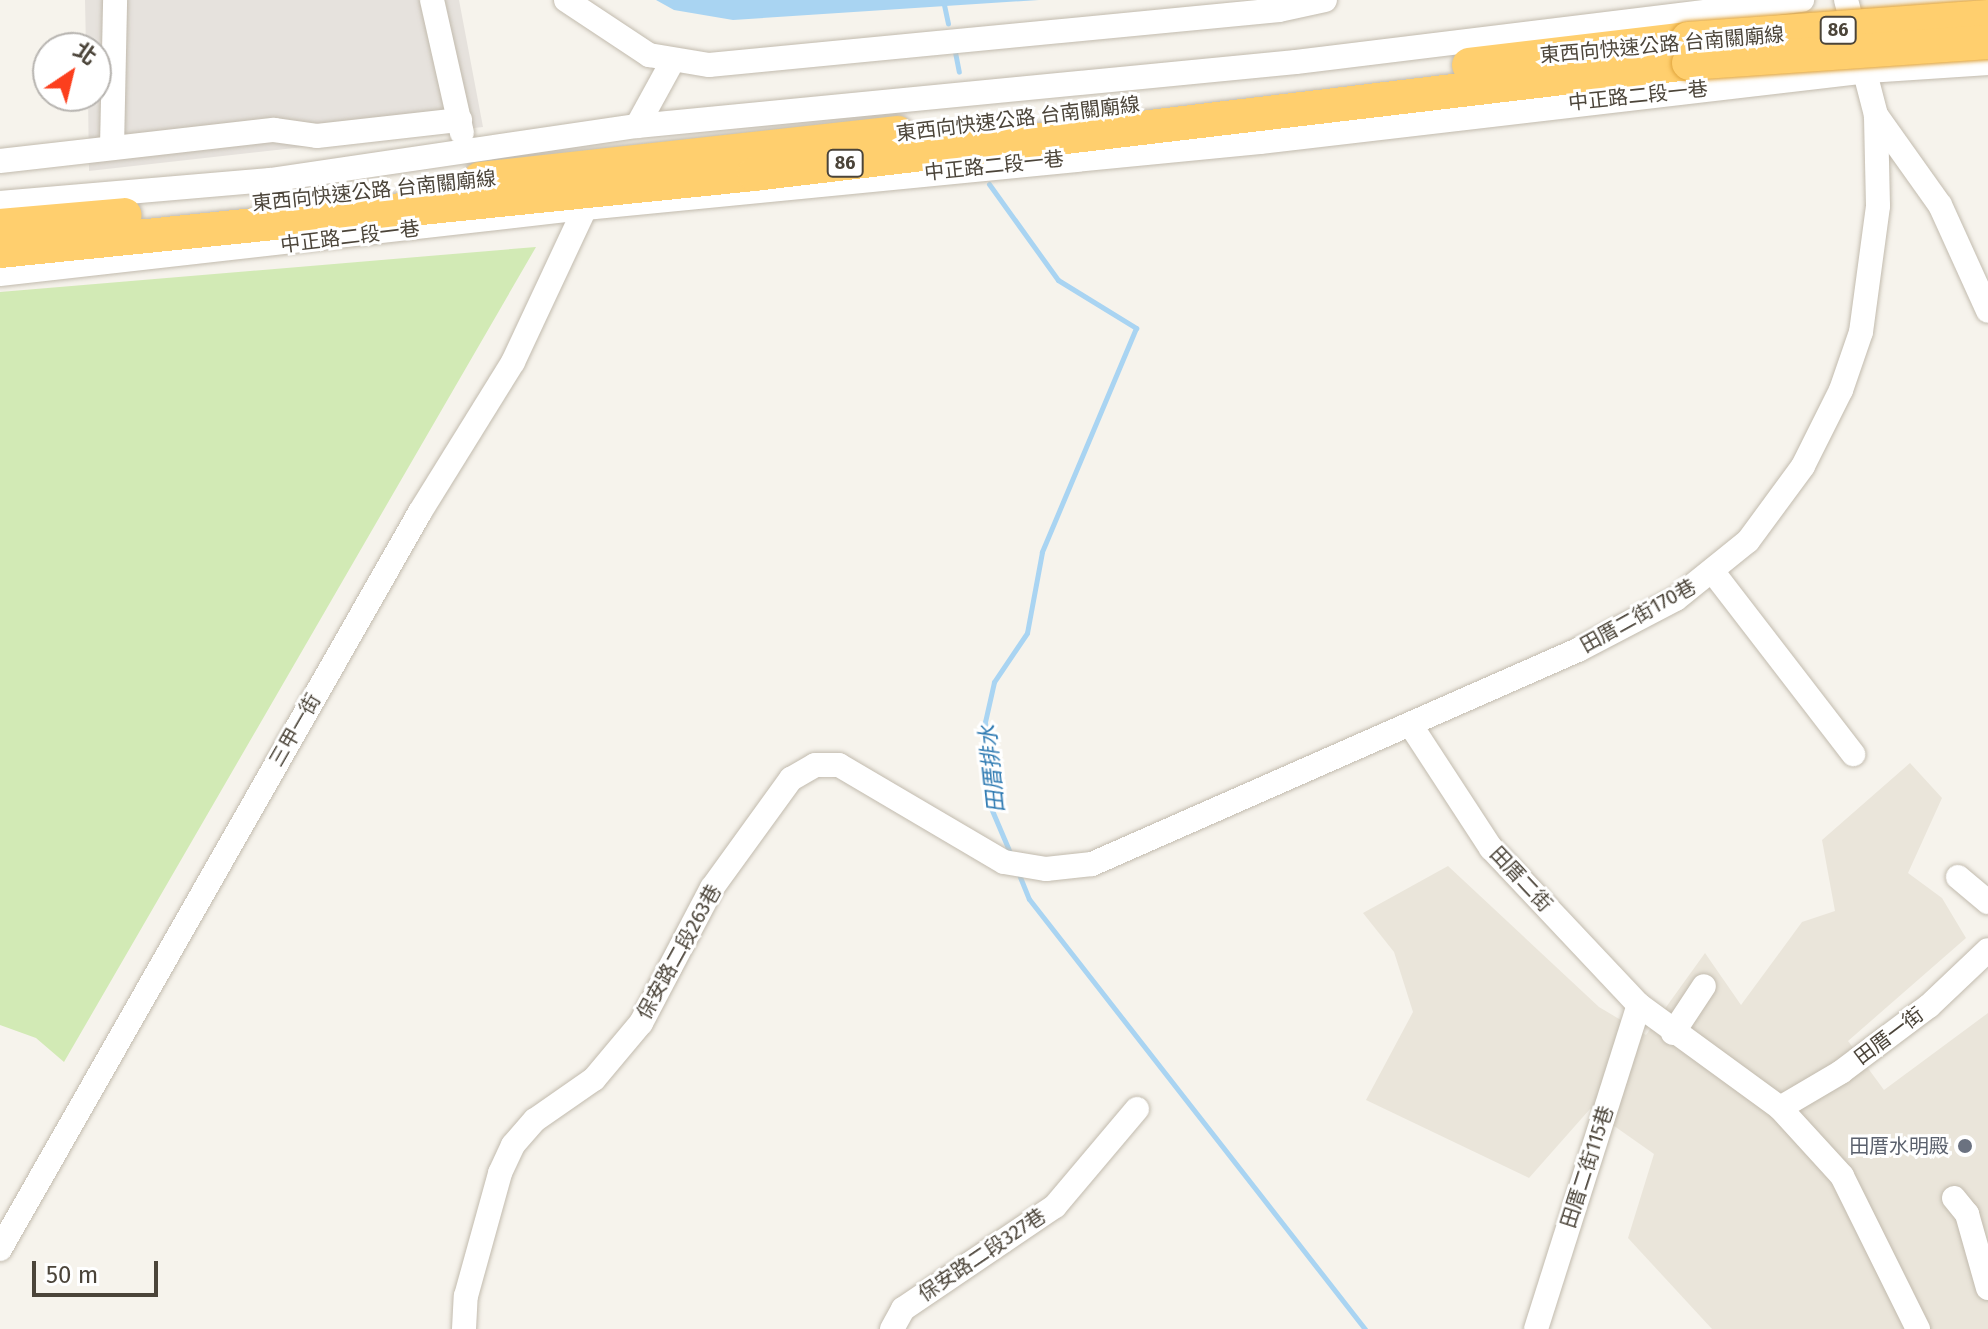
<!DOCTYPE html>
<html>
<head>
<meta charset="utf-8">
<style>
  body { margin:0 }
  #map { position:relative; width:1988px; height:1329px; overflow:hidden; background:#f6f3ec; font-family:"Fira Sans","Noto Sans TC",sans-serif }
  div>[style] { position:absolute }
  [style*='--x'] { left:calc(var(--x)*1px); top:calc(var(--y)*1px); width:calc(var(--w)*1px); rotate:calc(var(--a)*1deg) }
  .residential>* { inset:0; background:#eae5da }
  .industrial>* { inset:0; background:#e6e2dd }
  .green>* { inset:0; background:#d2eab5 }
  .water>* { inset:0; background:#a9d4f2 }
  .stream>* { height:5px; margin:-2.5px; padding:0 2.5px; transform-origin:2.5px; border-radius:2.5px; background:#a9d4f2 }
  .roads { filter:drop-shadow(0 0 2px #c2bbae) drop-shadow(0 0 2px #c2bbae) }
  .minor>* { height:24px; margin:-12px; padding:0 12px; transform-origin:12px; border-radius:12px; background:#fff }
  .highway>* { height:34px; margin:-17px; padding:0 17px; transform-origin:17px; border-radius:17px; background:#ffcf6e }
  .bridges { filter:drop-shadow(0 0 2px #e0a43c) drop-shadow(0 0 2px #e0a43c) }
  .highway-bridge>* { height:34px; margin:-17px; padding:0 17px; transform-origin:17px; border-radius:17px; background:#ffcf6e }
  .dots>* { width:22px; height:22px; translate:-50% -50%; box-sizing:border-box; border:4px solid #fff; border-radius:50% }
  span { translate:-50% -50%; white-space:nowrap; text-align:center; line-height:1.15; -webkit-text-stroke:6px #fff; paint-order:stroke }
  .shield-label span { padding:2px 6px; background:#fff; border:2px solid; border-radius:6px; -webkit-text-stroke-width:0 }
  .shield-label { font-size:18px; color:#4b4439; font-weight:700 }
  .street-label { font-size:20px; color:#4b4439 }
  .worship-label { font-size:20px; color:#5b616d }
  .right { translate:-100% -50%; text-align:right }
  .water-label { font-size:22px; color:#2e7ab2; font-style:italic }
  .north { position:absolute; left:32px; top:32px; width:80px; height:80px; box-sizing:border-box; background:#fff; border:2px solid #b7b4b0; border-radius:50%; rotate:35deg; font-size:22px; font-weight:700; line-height:32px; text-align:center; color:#4b4439 }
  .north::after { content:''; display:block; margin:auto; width:28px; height:36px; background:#fc3f1d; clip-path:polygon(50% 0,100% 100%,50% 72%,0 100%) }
  .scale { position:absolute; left:32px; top:1261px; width:126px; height:36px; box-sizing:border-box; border:4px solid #4b4439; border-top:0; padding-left:10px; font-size:24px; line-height:28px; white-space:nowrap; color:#4b4439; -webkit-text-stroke:6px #fff; paint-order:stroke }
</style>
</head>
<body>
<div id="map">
  <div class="residential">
    <div style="clip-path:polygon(1910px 763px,1942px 798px,1908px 873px,1942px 898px,1966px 938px,1848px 1041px,1884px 1090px,1988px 1013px,1988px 1329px,1712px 1329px,1628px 1238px,1654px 1154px,1590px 1109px,1529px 1178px,1366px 1100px,1413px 1012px,1394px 952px,1363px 913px,1448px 866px,1599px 1007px,1646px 1035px,1705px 953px,1741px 1005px,1802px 922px,1835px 911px,1822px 840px)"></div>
  </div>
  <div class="industrial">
    <div style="clip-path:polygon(85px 0,459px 0,483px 127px,89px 171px,88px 96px,96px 96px,96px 48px,86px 48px)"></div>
  </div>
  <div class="green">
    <div style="clip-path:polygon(536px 247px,64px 1062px,36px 1038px,0 1025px,0 292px)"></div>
  </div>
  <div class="water">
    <div style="clip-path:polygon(656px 0,1039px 0,733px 20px,674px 10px)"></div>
  </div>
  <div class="stream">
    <div style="--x:943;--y:0;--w:24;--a:78"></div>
    <div style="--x:955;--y:52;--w:20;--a:79"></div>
    <div style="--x:989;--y:184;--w:118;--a:54.3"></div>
    <div style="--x:1058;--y:280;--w:92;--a:31.6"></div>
    <div style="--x:1136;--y:328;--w:243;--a:112.8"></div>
    <div style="--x:1042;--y:552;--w:82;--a:100.5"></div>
    <div style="--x:1027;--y:633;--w:59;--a:124"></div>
    <div style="--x:994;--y:682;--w:41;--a:102.7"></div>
    <div style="--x:985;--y:722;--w:86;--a:86"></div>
    <div style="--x:991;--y:808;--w:51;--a:66.9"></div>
    <div style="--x:1018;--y:872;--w:29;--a:68"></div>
    <div style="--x:1029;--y:899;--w:546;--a:52"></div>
  </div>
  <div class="roads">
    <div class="minor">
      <div style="--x:432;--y:0;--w:136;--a:77.3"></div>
      <div style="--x:566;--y:0;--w:100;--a:33.5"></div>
      <div style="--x:649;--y:55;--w:61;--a:9.5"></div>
      <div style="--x:709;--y:65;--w:573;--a:-5.51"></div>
      <div style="--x:1279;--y:10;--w:47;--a:-12.3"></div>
      <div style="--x:1876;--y:115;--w:110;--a:54.6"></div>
      <div style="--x:1940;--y:205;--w:116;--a:65.6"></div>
      <div style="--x:637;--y:126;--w:73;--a:-61.3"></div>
      <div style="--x:112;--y:148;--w:148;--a:-88.8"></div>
      <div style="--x:0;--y:161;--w:276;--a:-6.5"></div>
      <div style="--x:274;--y:130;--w:43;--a:7.9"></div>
      <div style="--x:317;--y:136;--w:144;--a:-6.4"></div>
      <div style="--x:0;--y:203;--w:271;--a:-4.9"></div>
      <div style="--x:270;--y:180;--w:371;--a:-8.4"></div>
      <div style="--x:637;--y:126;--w:662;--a:-5.55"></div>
      <div style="--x:1296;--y:62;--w:510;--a:-6.99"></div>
      <div style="--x:0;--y:274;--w:589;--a:-6.44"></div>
      <div style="--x:585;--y:208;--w:678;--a:-5.58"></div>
      <div style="--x:1260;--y:142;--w:612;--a:-6.66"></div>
      <div style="--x:1868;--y:71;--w:120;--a:-3.8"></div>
      <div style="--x:1713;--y:572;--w:230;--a:52.4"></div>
      <div style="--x:1412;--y:727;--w:145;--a:56.9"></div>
      <div style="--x:1491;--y:848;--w:216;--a:46.7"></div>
      <div style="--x:1639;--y:1005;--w:175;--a:36.1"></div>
      <div style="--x:1780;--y:1108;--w:92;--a:47.6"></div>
      <div style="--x:1842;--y:1176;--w:171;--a:63.6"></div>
      <div style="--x:1958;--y:877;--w:39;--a:40"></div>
      <div style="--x:1673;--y:1033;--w:56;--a:-56.6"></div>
      <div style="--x:1780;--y:1108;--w:71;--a:-30.5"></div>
      <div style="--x:1841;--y:1072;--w:110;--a:-36.9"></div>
      <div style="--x:1929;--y:1006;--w:81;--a:-43.5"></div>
      <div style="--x:1954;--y:1198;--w:21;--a:51"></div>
      <div style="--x:1967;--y:1214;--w:77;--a:74.2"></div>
      <div style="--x:0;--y:1249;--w:848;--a:-60.32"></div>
      <div style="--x:420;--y:512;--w:176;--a:-58.2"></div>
      <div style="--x:513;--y:362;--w:170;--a:-64.9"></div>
      <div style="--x:464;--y:1329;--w:33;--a:-87"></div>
      <div style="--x:466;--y:1296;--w:128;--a:-74.5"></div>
      <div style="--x:500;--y:1173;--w:31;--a:-65"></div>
      <div style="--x:513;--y:1145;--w:33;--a:-49"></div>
      <div style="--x:535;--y:1120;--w:72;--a:-34.8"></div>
      <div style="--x:594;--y:1079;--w:73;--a:-50"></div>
      <div style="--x:641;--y:1023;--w:153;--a:-62.3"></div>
      <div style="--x:712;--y:888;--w:135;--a:-54.1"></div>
      <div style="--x:791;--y:779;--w:28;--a:-30"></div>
      <div style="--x:815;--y:765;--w:24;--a:0"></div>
      <div style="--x:839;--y:765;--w:191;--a:30.5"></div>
      <div style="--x:1004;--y:862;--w:43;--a:9.5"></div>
      <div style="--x:1046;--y:869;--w:46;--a:-6.2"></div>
      <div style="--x:1092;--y:864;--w:531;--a:-23.77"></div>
      <div style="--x:1578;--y:650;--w:110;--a:-27.5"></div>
      <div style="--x:1676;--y:599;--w:92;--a:-38.9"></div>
      <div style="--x:1748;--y:541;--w:93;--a:-53.7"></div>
      <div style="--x:1803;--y:466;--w:85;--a:-63.4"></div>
      <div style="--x:1841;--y:390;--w:61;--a:-71"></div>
      <div style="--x:1861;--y:332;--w:127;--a:-82.3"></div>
      <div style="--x:1878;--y:206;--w:91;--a:-91.3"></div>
      <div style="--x:1876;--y:115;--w:119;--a:-104.6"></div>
      <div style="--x:892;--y:1329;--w:23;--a:-61"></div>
      <div style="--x:903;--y:1309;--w:184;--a:-34.1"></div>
      <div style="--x:1055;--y:1206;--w:127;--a:-49.8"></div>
      <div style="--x:1536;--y:1329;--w:340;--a:-72.4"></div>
    </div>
    <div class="highway">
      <div style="--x:1469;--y:65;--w:221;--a:-6.8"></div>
      <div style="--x:480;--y:179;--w:420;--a:-6.3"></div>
      <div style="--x:0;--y:226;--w:125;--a:-5"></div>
      <div style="--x:0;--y:251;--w:758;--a:-5.83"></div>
      <div style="--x:754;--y:174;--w:942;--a:-6.77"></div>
    </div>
  </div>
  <div class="bridges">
    <div class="highway-bridge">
      <div style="--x:1688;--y:39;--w:301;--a:-4.2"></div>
      <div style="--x:1689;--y:63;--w:300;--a:-4"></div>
    </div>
  </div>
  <div class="dots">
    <div style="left:1965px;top:1146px;background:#6b7280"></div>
  </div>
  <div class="shield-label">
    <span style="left:1838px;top:30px">86</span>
    <span style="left:845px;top:163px">86</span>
  </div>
  <div class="street-label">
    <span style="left:1662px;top:45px;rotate:-5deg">東西向快速公路 台南關廟線</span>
    <span style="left:1638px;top:96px;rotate:-6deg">中正路二段一巷</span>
    <span style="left:1018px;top:119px;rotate:-7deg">東西向快速公路 台南關廟線</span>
    <span style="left:994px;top:166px;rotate:-6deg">中正路二段一巷</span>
    <span style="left:374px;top:191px;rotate:-6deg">東西向快速公路 台南關廟線</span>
    <span style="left:350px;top:237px;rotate:-7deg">中正路二段一巷</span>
    <span style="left:1638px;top:616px;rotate:-29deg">田厝二街170巷</span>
    <span style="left:295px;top:730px;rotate:-60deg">三甲一街</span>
    <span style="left:1521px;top:879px;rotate:47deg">田厝二街</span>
    <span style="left:679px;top:952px;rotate:-61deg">保安路二段263巷</span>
    <span style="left:1889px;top:1036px;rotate:-37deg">田厝一街</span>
    <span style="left:1587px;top:1167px;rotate:-72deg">田厝二街115巷</span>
    <span style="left:982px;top:1255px;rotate:-34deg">保安路二段327巷</span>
  </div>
  <div class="worship-label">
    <span class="right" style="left:1949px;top:1146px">田厝水明殿</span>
  </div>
  <div class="water-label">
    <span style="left:992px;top:769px;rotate:-96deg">田厝排水</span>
  </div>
  <div class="north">北</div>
  <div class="scale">50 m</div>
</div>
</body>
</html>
